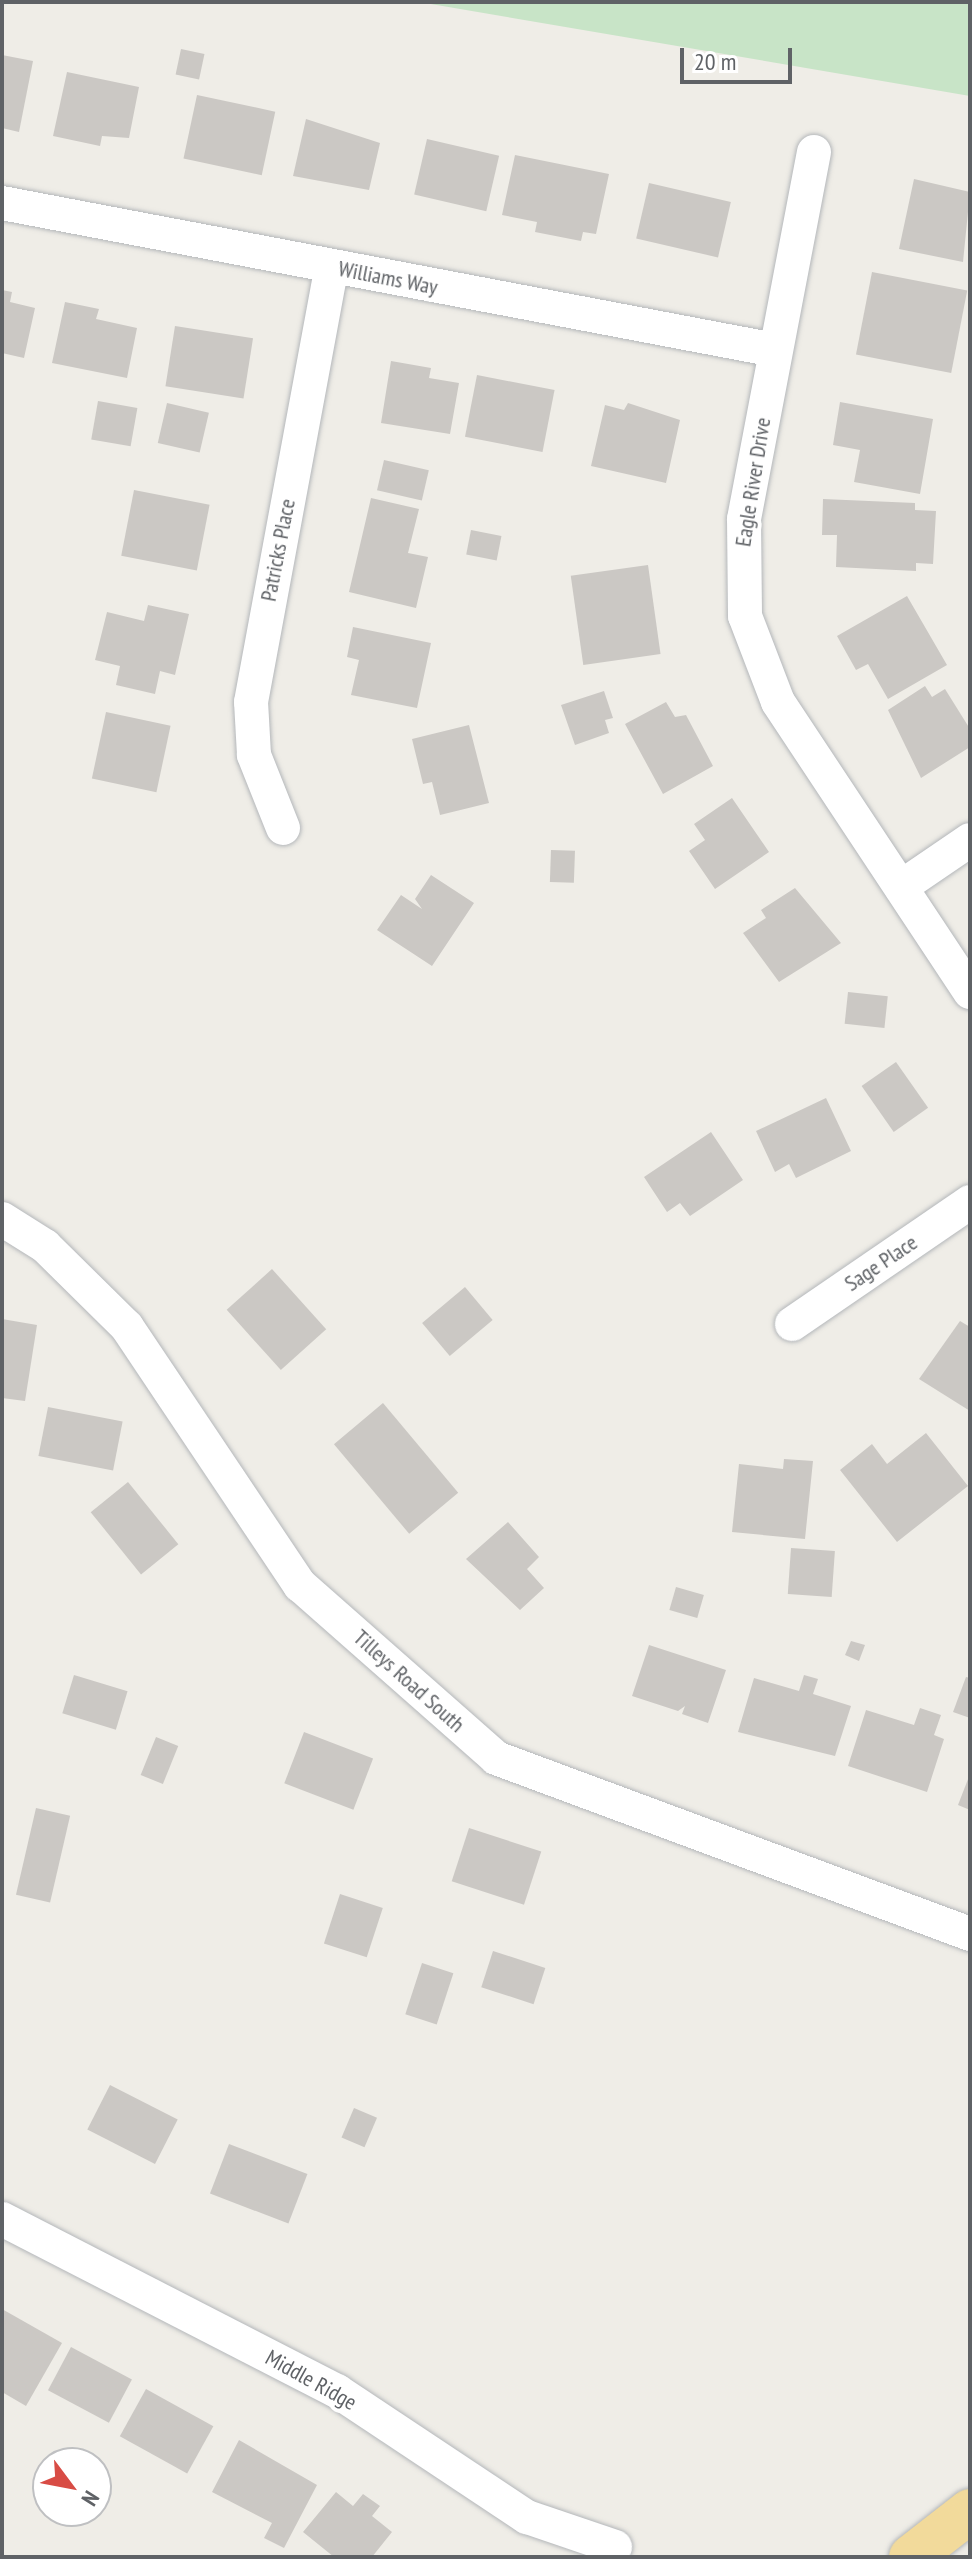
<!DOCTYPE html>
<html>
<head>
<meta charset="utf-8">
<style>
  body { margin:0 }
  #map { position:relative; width:972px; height:2559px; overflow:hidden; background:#efede7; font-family:"PT Sans Narrow",sans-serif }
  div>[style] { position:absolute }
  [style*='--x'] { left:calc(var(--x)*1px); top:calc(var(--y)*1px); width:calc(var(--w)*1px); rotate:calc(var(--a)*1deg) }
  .green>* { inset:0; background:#c8e4c7 }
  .building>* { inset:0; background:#cbc8c4; transform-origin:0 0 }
  .roads { filter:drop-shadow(0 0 2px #b4b7ba) drop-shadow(0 0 2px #b4b7ba) }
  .street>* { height:34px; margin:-17px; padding:0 17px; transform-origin:17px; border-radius:17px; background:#fff }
  .highway>* { height:44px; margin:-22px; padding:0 22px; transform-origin:22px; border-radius:22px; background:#f2da9b }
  span { translate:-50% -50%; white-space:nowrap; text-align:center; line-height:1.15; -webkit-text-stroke:8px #fff; paint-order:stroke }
  .street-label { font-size:22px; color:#5f6266 }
  .frame { position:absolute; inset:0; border:4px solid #5f6266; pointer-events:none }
  .north { position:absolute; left:32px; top:2447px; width:80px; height:80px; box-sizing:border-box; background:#fff; border:2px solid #bfc0c2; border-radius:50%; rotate:122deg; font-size:22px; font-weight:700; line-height:32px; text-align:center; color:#5f6266 }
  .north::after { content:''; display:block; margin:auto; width:28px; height:36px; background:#d84c45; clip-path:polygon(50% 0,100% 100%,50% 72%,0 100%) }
  .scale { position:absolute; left:680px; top:48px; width:112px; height:36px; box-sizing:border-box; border:4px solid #5f6266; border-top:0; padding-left:10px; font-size:24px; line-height:28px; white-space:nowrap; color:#5f6266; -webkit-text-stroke:6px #fff; paint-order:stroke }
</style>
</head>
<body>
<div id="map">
  <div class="green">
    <div style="clip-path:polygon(419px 2px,970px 2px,970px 96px)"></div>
  </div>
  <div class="building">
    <div style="left:181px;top:49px;width:24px;height:26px;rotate:12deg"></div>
    <div style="clip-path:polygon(2px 55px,33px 61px,19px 132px,2px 128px)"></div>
    <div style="clip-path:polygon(67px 72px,139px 87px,129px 138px,102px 136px,100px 146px,53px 136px)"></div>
    <div style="left:197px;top:95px;width:80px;height:65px;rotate:12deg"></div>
    <div style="clip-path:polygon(306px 119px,380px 143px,369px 190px,293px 176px)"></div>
    <div style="left:427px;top:139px;width:74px;height:57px;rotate:13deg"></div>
    <div style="clip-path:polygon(515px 155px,609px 174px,596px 234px,583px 232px,581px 241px,535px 232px,537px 222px,502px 215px)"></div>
    <div style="clip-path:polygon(914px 179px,970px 192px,963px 262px,899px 249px)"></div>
    <div style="left:649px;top:183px;width:84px;height:57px;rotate:13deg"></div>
    <div style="left:872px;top:272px;width:97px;height:84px;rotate:11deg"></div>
    <div style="clip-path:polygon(2px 290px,12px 292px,10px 302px,35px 308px,24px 358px,2px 353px)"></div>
    <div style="clip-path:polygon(65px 302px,99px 309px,96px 319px,137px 328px,127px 378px,52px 363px)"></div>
    <div style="left:175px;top:326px;width:79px;height:61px;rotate:9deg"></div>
    <div style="clip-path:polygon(391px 361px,431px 368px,429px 378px,459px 383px,450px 434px,381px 423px)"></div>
    <div style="left:477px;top:375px;width:79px;height:63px;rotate:11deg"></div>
    <div style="left:98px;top:401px;width:40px;height:39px;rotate:10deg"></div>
    <div style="clip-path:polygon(840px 402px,933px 419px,920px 494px,854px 482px,860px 450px,833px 445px)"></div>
    <div style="left:167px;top:403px;width:43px;height:41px;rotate:13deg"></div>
    <div style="clip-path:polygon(628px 403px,680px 420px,666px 483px,591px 466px,605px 405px,624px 410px)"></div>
    <div style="left:384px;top:460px;width:46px;height:31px;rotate:13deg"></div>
    <div style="left:134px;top:490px;width:77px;height:67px;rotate:11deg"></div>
    <div style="clip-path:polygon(371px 498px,419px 509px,408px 553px,428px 557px,416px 608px,349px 592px)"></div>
    <div style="clip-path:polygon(823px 499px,915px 503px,915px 510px,936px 511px,933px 564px,916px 563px,916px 571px,836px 567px,837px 535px,822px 535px)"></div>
    <div style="left:471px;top:530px;width:31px;height:25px;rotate:11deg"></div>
    <div style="left:648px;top:565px;width:90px;height:78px;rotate:82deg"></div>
    <div style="clip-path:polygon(907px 596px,947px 665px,888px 699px,868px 664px,856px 670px,837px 636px)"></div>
    <div style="clip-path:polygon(148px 605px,189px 614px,175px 675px,160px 671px,155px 694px,116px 685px,120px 666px,95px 660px,107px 612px,144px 621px)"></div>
    <div style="clip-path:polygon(353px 627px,431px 643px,417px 708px,351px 695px,359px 660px,347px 657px)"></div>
    <div style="clip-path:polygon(925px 686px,932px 697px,945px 689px,970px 729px,970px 747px,921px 778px,888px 710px)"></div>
    <div style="clip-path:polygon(604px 691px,613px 718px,605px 720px,609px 733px,575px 745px,561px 705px)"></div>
    <div style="clip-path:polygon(666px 702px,675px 717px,686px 715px,713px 766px,663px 794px,625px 724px)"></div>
    <div style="left:106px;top:712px;width:66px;height:68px;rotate:12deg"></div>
    <div style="clip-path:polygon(469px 725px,489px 803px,440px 815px,432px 782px,423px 784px,412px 739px)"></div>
    <div style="clip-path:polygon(732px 798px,769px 852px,715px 889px,689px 851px,705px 840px,694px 824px)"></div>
    <div style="left:551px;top:850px;width:24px;height:32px;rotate:2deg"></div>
    <div style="clip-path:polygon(431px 875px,474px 903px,432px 966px,377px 930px,401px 895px,422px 909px,415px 899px)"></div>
    <div style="clip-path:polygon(795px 888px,841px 943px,779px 982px,743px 933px,766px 918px,761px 910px)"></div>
    <div style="left:848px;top:992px;width:40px;height:32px;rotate:6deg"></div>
    <div style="left:896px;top:1062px;width:56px;height:42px;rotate:55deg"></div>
    <div style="clip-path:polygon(826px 1098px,851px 1151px,796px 1178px,789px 1164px,775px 1172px,756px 1131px)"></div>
    <div style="clip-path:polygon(711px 1132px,743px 1180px,690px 1216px,680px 1203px,667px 1212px,644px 1177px)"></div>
    <div style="left:272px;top:1269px;width:81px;height:61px;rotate:48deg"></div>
    <div style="left:465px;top:1287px;width:43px;height:56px;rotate:50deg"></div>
    <div style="clip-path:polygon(2px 1319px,37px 1325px,25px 1401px,2px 1398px)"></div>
    <div style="clip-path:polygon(960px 1321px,970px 1327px,970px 1411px,919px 1379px)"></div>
    <div style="left:383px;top:1403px;width:117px;height:64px;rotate:50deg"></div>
    <div style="left:48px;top:1407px;width:76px;height:50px;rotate:11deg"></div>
    <div style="clip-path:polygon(926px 1433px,968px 1486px,897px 1542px,840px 1470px,872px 1444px,887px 1464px)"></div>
    <div style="clip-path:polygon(784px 1459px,813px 1461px,805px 1539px,732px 1532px,739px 1464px,783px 1469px)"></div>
    <div style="left:128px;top:1482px;width:80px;height:48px;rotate:51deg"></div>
    <div style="clip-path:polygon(508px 1522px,539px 1557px,527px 1569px,544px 1588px,520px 1610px,466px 1559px)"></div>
    <div style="left:791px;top:1548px;width:44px;height:46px;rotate:4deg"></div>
    <div style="left:676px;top:1587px;width:29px;height:24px;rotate:16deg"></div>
    <div style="clip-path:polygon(851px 1641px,865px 1645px,859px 1661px,845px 1655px)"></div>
    <div style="clip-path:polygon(649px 1645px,726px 1670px,708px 1723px,682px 1714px,685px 1706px,678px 1711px,632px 1696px)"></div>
    <div style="left:74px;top:1675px;width:56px;height:40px;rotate:17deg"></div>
    <div style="clip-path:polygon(804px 1675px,818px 1679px,813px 1694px,851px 1706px,835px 1756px,738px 1732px,754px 1678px,799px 1691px)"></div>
    <div style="clip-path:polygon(966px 1677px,970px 1678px,970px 1718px,953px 1712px)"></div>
    <div style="clip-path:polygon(920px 1708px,941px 1715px,934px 1735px,944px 1739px,927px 1792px,848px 1766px,866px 1710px,914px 1725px)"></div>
    <div style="left:304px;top:1732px;width:74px;height:55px;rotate:21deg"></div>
    <div style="left:156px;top:1737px;width:24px;height:41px;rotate:22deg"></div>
    <div style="clip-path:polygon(970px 1774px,970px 1810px,958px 1805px)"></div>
    <div style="left:36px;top:1808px;width:35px;height:89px;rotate:13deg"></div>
    <div style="left:469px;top:1828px;width:76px;height:56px;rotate:18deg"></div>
    <div style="left:340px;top:1894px;width:45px;height:52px;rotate:18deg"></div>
    <div style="left:493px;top:1951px;width:55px;height:38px;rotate:18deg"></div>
    <div style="left:422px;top:1963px;width:33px;height:54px;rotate:18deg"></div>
    <div style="left:110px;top:2085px;width:76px;height:50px;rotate:27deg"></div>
    <div style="left:354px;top:2108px;width:25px;height:32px;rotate:23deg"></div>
    <div style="left:229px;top:2144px;width:84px;height:53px;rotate:21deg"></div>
    <div style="clip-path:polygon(2px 2309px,62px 2343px,26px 2406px,2px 2392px)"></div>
    <div style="left:71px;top:2347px;width:69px;height:49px;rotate:28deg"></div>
    <div style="left:146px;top:2389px;width:77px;height:54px;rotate:29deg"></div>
    <div style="clip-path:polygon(239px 2440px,317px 2485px,284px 2548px,264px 2538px,272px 2523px,212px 2492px)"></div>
    <div style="clip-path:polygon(336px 2492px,353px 2506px,363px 2494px,380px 2506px,372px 2516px,392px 2532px,372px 2557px,334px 2557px,303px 2532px)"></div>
  </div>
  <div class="roads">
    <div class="street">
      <div style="--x:814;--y:152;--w:374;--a:100.8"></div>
      <div style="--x:744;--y:519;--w:97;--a:89.4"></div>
      <div style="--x:745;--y:616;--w:92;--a:69"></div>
      <div style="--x:778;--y:702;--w:348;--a:56.5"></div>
      <div style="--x:2;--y:203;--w:787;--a:10.77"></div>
      <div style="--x:283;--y:828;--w:79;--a:-111.7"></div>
      <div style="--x:254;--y:755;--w:53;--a:-93.2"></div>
      <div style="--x:251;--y:702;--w:442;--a:-79.5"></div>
      <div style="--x:901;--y:887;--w:83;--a:-34.3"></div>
      <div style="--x:2;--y:1219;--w:51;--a:32.1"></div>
      <div style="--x:45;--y:1246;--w:115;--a:44.6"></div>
      <div style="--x:127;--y:1327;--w:311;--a:56.2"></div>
      <div style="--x:300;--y:1585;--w:261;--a:41.4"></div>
      <div style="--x:496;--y:1758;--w:506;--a:20.37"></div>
      <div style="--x:792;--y:1324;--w:216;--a:-34.4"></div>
      <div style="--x:2;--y:2219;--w:377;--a:27.2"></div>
      <div style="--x:337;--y:2391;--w:228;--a:33.6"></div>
      <div style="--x:527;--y:2517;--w:93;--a:18.8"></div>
    </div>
    <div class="highway">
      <div style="--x:911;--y:2557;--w:75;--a:-37.9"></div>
    </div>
  </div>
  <div class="street-label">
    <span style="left:388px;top:278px;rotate:11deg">Williams Way</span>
    <span style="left:753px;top:482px;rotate:-81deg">Eagle River Drive</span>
    <span style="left:278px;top:550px;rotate:-79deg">Patricks Place</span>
    <span style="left:881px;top:1263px;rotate:-34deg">Sage Place</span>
    <span style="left:409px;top:1681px;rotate:42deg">Tilleys Road South</span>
    <span style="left:311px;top:2380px;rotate:29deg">Middle Ridge</span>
  </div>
  <div class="frame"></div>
  <div class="north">N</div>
  <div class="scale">20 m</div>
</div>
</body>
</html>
